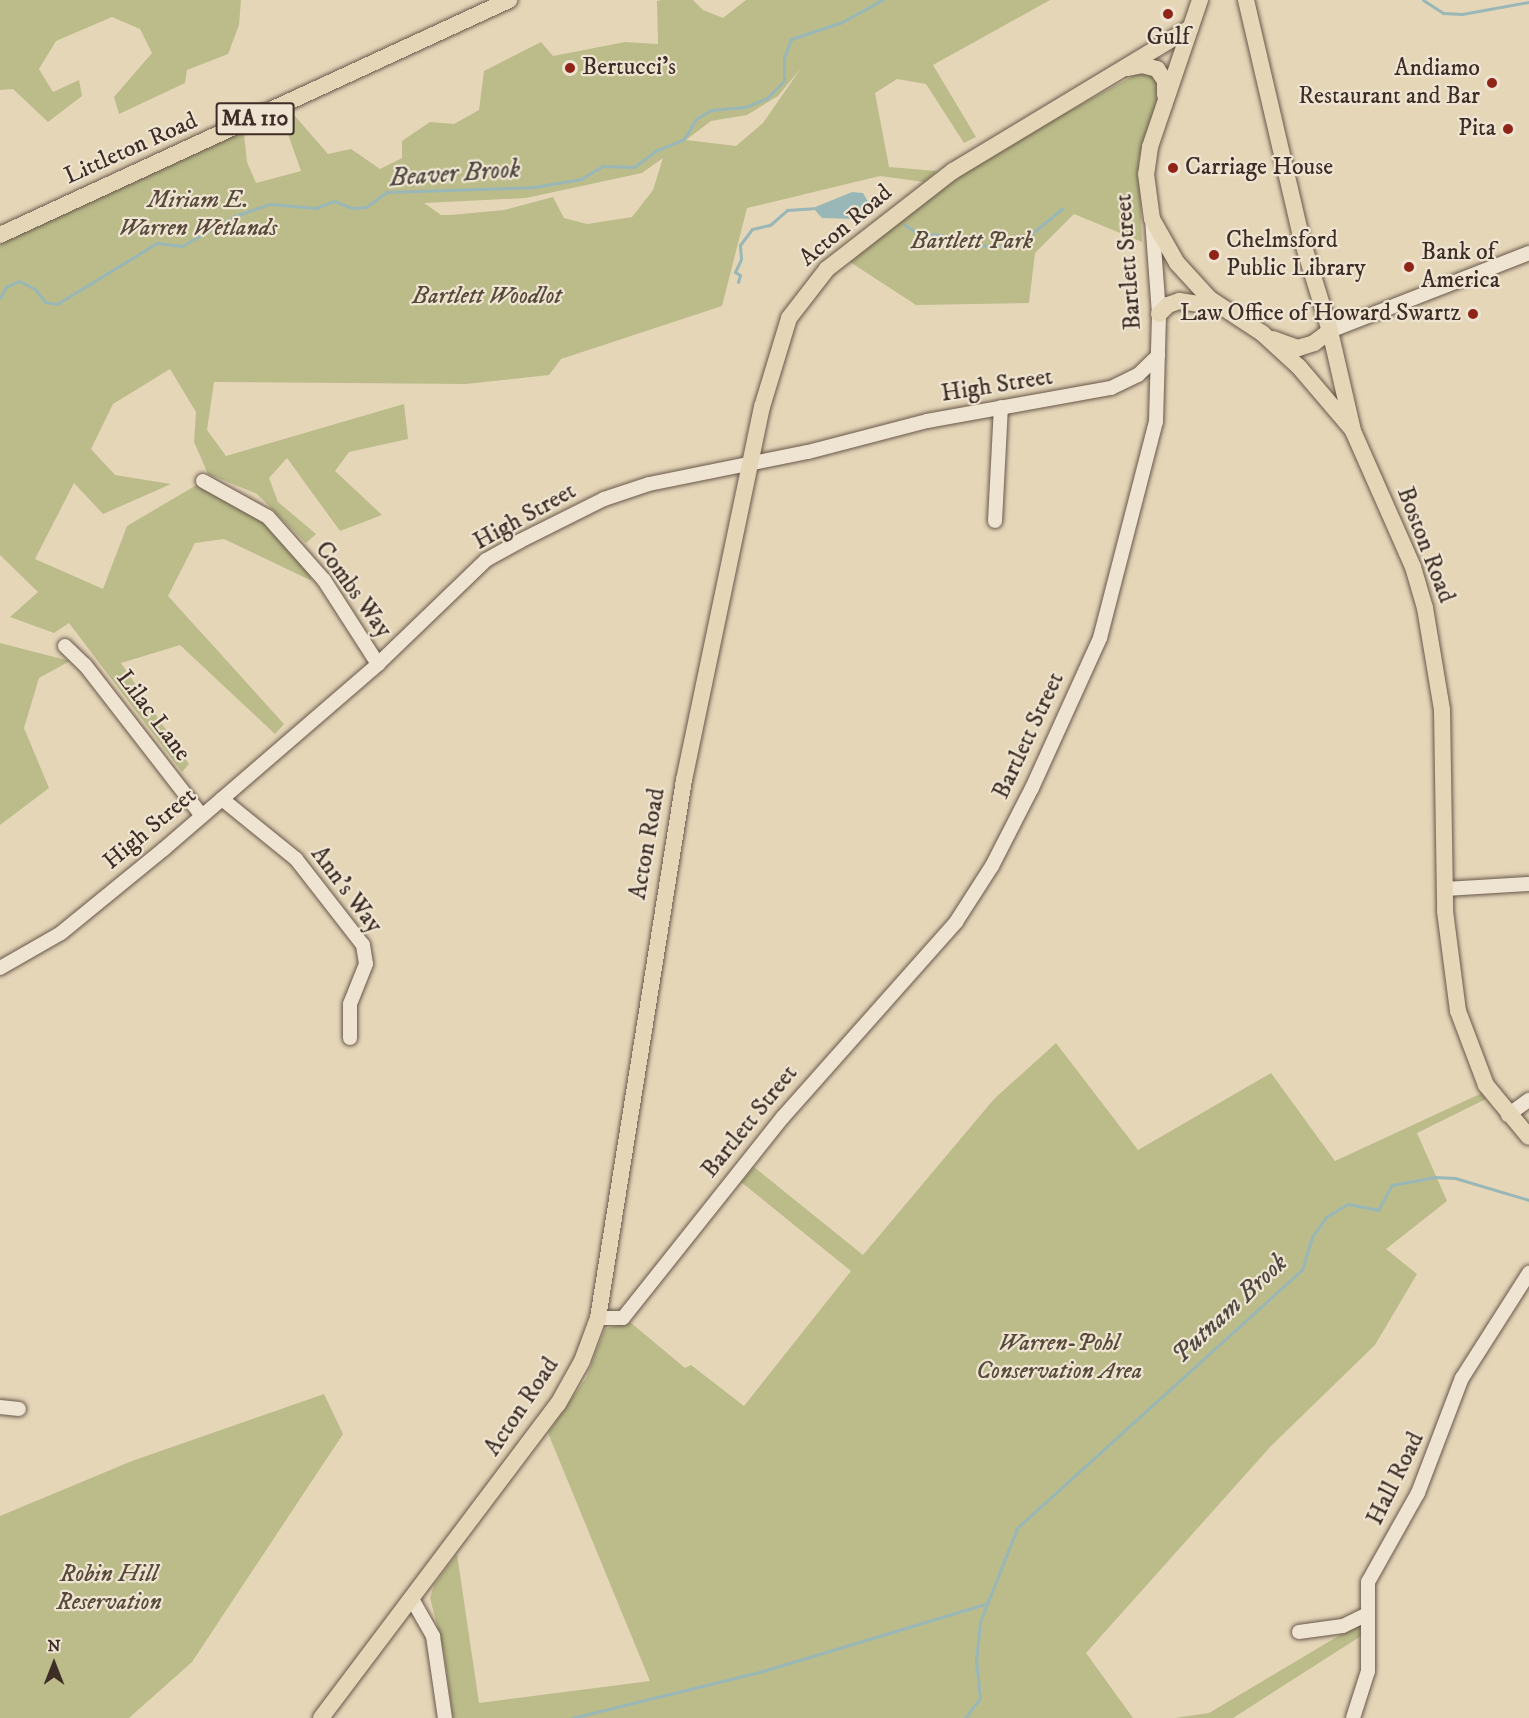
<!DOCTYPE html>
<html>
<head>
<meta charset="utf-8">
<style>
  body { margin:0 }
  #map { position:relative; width:1529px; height:1718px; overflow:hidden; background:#e5d6b8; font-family:"IM FELL DW Pica",serif }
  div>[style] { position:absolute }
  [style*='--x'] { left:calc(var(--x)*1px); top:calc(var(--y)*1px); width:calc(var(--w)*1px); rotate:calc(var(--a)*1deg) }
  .green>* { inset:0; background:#bbbc8a }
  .water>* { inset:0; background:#99b7b7 }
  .stream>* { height:3px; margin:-1.5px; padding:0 1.5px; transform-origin:1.5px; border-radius:1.5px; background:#99b7b7 }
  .roads { filter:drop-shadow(0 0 2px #68574a) drop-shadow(0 0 2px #68574a) }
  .minor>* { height:14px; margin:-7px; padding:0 7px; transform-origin:7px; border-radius:7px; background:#eee4d1 }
  .major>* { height:16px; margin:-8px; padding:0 8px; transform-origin:8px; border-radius:8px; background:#e5d6b8 }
  .dots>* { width:16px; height:16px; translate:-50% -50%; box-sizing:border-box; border:3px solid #eee4d1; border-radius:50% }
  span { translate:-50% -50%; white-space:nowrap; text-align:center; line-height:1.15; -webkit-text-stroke:4.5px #eee4d1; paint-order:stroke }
  .shield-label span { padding:2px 4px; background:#eee4d1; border:2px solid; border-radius:4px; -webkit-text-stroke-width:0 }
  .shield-label { font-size:22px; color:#3e2d26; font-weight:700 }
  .poi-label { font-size:24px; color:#3e2d26 }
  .left { translate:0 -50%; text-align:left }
  .right { translate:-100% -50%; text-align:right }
  .street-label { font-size:24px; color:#3e2d26 }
  .park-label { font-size:24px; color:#574a3a; font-style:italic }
  .water-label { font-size:26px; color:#504943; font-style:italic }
  .north { position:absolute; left:24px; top:1634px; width:60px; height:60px; -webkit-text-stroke:4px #eee4d1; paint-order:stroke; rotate:0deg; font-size:16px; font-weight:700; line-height:24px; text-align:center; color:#3e2d26 }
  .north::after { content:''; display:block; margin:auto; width:21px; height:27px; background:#3e2d26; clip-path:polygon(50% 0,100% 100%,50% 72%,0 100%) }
</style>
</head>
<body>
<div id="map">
  <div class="green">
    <div style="clip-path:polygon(0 0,241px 0,239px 25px,228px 54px,187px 70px,185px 83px,119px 114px,114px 97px,152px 53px,140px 29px,112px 17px,56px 41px,39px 69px,53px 92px,79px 80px,82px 96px,48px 122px,13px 89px,0 90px)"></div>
    <div style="clip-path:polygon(evenodd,661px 0,693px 0,703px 10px,723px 18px,746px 0,1050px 0,933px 65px,976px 137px,964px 143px,926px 84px,897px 79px,875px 93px,889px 167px,937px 171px,924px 182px,880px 176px,747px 208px,722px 306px,561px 359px,549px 375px,466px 384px,214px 382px,207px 430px,226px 456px,404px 404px,408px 439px,349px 452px,335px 471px,382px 515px,340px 531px,287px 458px,269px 478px,278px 502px,316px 534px,306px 543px,257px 494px,208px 474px,194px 442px,196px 412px,170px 369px,113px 404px,91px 449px,115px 475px,171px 484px,103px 514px,74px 483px,35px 559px,103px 589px,127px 526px,200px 483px,236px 496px,299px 553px,312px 581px,224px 539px,195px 543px,168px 596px,284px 724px,275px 734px,180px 645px,121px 663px,189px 764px,182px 772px,69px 623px,54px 633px,10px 617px,38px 592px,0 555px,0 235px,233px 129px,237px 137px,244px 134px,247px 162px,256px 183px,301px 171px,283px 120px,295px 116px,328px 154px,351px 149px,380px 169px,402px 158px,402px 141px,430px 122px,454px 124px,479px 110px,484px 71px,541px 42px,553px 56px,625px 42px,658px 44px,657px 1px,661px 0,801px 68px,763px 123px,736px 146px,686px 140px,711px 121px,747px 115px,778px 96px,801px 68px,661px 0,663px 158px,653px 190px,632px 217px,587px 224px,564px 218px,553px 197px,504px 210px,451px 215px,441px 215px,424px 203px,526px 198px,642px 173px,663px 158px)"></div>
    <div style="clip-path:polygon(1144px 70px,1159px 79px,1159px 94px,1139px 161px,1142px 242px,1074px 214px,1035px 253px,1029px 303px,916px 305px,850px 262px,941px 189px,1013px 142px)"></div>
    <div style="clip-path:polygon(0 643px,70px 661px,39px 678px,24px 728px,49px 788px,0 825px)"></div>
    <div style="clip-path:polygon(1056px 1043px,1138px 1150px,1271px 1073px,1335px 1161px,1482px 1093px,1486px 1099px,1417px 1133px,1447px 1201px,1386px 1249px,1417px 1274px,1375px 1345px,1271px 1446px,1086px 1653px,1133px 1718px,453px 1718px,444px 1652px,430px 1598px,434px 1585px,457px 1554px,479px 1703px,650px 1681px,548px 1433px,586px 1378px,605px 1329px,630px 1322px,685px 1368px,691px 1365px,744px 1406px,851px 1271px,741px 1182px,754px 1167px,863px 1255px,994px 1099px)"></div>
    <div style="clip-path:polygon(324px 1394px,343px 1434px,192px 1662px,129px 1718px,0 1718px,0 1516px,132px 1461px)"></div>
    <div style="clip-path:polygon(1360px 1623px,1361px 1636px,1233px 1718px,1175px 1718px,1209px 1713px)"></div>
  </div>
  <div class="water">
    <div style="clip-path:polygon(852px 192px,863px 193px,870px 205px,868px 211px,853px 219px,822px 218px,813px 208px)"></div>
  </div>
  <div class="stream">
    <div style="--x:1423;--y:0;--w:24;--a:33"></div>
    <div style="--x:1443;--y:13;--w:19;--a:3"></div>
    <div style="--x:1462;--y:14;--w:68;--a:-10.2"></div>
    <div style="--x:905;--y:225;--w:14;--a:34"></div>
    <div style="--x:917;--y:233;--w:24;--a:5"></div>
    <div style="--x:941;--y:235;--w:11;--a:27"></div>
    <div style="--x:951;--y:240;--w:19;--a:-6"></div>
    <div style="--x:970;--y:238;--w:11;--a:38"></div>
    <div style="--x:979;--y:245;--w:18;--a:6"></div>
    <div style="--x:997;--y:247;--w:36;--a:-21"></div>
    <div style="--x:1031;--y:234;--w:41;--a:-39.1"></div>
    <div style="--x:738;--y:282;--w:7;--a:-74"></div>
    <div style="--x:740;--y:275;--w:6;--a:-149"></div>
    <div style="--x:735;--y:272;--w:14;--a:-65"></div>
    <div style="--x:741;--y:259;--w:14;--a:-94"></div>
    <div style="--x:740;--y:245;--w:20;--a:-53"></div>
    <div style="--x:752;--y:229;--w:18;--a:-13"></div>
    <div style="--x:770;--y:225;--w:23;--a:-41"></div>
    <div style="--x:787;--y:210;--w:26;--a:-4"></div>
    <div style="--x:0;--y:298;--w:13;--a:-61"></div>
    <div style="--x:6;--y:287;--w:14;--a:-25"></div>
    <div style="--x:19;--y:281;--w:18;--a:27"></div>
    <div style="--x:35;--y:289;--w:16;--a:52"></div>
    <div style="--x:45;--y:302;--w:12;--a:9"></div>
    <div style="--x:57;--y:304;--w:117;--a:-31.4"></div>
    <div style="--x:157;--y:243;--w:25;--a:7"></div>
    <div style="--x:182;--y:246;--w:61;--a:-29.5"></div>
    <div style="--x:235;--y:216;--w:37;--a:-19"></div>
    <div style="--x:270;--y:204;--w:46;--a:5"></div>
    <div style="--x:316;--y:208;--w:19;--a:-21"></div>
    <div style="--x:334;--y:201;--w:19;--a:21"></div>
    <div style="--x:352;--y:208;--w:14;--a:-4"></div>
    <div style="--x:366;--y:207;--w:26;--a:-36"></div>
    <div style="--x:387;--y:192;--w:147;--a:-1.9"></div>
    <div style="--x:534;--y:187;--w:48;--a:-9.7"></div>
    <div style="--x:581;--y:179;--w:26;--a:-31"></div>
    <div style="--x:603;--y:166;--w:31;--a:2"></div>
    <div style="--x:634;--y:167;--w:26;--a:-37"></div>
    <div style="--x:655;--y:151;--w:31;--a:-22"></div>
    <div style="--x:684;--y:139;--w:23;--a:-59"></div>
    <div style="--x:696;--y:119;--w:17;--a:-31"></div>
    <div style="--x:711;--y:110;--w:34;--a:-5"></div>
    <div style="--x:745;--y:107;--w:24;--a:-22"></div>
    <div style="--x:767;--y:98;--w:24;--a:-45"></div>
    <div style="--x:784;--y:81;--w:23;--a:-90"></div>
    <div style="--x:784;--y:58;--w:20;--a:-70"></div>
    <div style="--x:791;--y:39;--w:54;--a:-18.4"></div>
    <div style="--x:842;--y:22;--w:46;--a:-28.8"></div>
    <div style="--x:572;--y:1718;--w:197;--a:-13.8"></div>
    <div style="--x:763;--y:1671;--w:232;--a:-16.8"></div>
    <div style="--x:965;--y:1718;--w:25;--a:-53"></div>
    <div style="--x:980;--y:1698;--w:36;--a:-96"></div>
    <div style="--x:976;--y:1662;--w:40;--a:-84.3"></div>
    <div style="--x:980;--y:1622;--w:101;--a:-68.5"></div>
    <div style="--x:1017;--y:1528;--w:384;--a:-42.2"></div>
    <div style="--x:1302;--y:1270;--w:34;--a:-73"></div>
    <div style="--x:1312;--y:1237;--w:24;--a:-55"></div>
    <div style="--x:1326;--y:1217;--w:26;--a:-31"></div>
    <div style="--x:1348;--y:1204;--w:31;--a:11"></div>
    <div style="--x:1378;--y:1210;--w:29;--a:-61"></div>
    <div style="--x:1392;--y:1185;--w:44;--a:-10.5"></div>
    <div style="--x:1435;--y:1177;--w:20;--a:3"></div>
    <div style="--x:1455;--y:1178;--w:77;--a:16.6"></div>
  </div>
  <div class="roads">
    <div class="minor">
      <div style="--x:1330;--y:331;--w:214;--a:-21.4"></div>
      <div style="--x:203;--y:481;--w:74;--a:29"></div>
      <div style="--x:268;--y:517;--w:84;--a:48.4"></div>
      <div style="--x:324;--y:580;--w:100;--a:57.3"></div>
      <div style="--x:995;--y:521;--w:114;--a:-87"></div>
      <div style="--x:65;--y:646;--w:28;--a:44"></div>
      <div style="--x:85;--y:665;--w:191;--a:52.2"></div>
      <div style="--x:222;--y:799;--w:95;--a:39"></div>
      <div style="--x:296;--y:859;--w:109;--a:52.1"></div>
      <div style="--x:363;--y:945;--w:19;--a:81"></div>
      <div style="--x:366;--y:964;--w:43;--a:111.8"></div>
      <div style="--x:350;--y:1004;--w:34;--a:90"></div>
      <div style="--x:1444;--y:889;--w:85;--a:-3.4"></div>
      <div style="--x:0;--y:968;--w:70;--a:-29.8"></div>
      <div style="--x:61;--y:933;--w:133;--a:-39.2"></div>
      <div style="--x:164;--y:849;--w:283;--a:-40.8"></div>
      <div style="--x:378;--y:664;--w:150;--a:-43.9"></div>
      <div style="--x:486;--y:560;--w:39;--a:-29"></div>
      <div style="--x:520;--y:541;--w:94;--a:-26.6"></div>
      <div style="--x:604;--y:499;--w:47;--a:-18.4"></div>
      <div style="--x:649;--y:484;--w:162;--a:-11.4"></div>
      <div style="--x:808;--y:452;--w:123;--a:-14.6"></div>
      <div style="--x:927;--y:421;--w:187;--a:-10.2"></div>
      <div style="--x:1111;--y:388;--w:30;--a:-26"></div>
      <div style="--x:1138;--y:375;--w:28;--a:-44"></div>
      <div style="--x:1508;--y:1115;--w:26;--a:-36"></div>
      <div style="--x:598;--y:1318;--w:25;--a:0"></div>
      <div style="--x:623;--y:1318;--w:257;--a:-51.5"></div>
      <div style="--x:783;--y:1117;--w:261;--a:-48.4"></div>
      <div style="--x:956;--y:922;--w:67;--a:-57.3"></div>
      <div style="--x:992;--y:866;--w:88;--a:-62.9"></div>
      <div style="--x:1032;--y:788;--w:165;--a:-65.6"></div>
      <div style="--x:1100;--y:638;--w:223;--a:-75.5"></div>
      <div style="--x:1156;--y:422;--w:108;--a:-88.4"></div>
      <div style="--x:1159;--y:314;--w:95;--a:-94.2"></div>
      <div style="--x:0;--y:1407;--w:19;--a:6"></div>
      <div style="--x:412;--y:1599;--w:43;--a:60.4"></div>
      <div style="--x:433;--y:1636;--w:83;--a:81.7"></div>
      <div style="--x:1299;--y:1632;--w:44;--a:-7.8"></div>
      <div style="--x:1343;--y:1626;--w:25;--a:-26"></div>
      <div style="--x:1353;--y:1718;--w:49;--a:-72.3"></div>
      <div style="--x:1368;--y:1671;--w:89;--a:-90"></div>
      <div style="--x:1368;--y:1582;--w:102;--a:-60.7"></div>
      <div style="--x:1418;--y:1493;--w:123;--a:-69.1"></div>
      <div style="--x:1462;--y:1378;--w:125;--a:-57.5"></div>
    </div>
    <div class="major">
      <div style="--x:1200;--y:0;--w:155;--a:108.8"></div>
      <div style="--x:1150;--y:147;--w:27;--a:98"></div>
      <div style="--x:1146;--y:174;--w:45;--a:82.4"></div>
      <div style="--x:1152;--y:219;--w:51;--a:60.4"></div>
      <div style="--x:1177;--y:263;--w:49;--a:47.5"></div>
      <div style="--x:1210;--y:299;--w:62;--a:33.2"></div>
      <div style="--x:1262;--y:333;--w:50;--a:42.6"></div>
      <div style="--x:1299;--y:367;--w:80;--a:49.6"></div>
      <div style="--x:1246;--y:0;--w:246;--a:76.9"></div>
      <div style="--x:1302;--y:240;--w:95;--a:72.9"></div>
      <div style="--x:1330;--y:331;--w:103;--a:77"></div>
      <div style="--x:1353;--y:431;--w:149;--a:66.2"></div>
      <div style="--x:1413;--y:567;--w:43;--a:73.7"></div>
      <div style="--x:1425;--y:608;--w:103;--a:80.5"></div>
      <div style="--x:1442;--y:710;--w:201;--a:89.1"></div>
      <div style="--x:1445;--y:911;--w:101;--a:82.6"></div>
      <div style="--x:1458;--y:1011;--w:79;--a:69.3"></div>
      <div style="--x:1486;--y:1085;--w:67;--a:50.4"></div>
      <div style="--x:1128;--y:68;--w:14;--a:-12"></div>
      <div style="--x:1142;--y:65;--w:16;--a:15"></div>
      <div style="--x:1157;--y:69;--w:14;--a:56"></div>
      <div style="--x:1165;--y:81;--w:14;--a:90"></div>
      <div style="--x:0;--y:235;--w:561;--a:-24.78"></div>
      <div style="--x:1159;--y:314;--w:13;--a:-45"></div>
      <div style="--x:1168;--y:305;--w:12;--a:-20"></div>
      <div style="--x:1179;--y:301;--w:40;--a:8.5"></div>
      <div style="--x:1273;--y:339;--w:27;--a:20"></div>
      <div style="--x:1298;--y:348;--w:17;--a:-17"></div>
      <div style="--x:1314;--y:343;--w:20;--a:-37"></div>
      <div style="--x:321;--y:1718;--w:393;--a:-53"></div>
      <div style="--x:558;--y:1404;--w:49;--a:-60.8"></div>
      <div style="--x:582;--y:1361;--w:46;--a:-69.6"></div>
      <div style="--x:598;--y:1318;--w:545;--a:-80.92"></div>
      <div style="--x:684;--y:780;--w:381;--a:-78.2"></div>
      <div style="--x:762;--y:407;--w:93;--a:-73.1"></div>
      <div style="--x:789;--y:318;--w:62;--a:-52.2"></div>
      <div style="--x:827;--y:269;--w:160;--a:-37.9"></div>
      <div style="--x:953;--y:171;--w:277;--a:-31.1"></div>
    </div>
  </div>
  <div class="dots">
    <div style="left:1168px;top:14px;background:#8f2418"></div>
    <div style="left:570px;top:68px;background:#8f2418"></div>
    <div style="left:1492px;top:83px;background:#8f2418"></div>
    <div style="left:1508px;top:129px;background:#8f2418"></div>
    <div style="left:1173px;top:168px;background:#8f2418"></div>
    <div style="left:1214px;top:255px;background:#8f2418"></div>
    <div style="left:1409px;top:267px;background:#8f2418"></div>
    <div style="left:1473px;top:314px;background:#8f2418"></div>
  </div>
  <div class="shield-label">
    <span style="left:255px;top:119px">MA 110</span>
  </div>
  <div class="poi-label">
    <span style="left:1168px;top:38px">Gulf</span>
    <span class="left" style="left:582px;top:68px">Bertucci's</span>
    <span class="right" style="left:1480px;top:83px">Andiamo<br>Restaurant and Bar</span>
    <span class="right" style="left:1496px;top:129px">Pita</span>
    <span class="left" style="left:1185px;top:168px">Carriage House</span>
    <span class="left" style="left:1226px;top:255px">Chelmsford<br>Public Library</span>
    <span class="left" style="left:1421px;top:267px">Bank of<br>America</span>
    <span class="right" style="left:1461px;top:314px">Law Office of Howard Swartz</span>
  </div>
  <div class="street-label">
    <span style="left:131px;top:149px;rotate:-24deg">Littleton Road</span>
    <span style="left:846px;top:226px;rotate:-40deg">Acton Road</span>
    <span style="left:1129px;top:262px;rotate:-94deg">Bartlett Street</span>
    <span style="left:997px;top:386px;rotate:-9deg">High Street</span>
    <span style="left:525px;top:517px;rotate:-29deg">High Street</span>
    <span style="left:1425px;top:545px;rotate:69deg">Boston Road</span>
    <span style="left:353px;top:590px;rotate:54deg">Combs Way</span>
    <span style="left:153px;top:716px;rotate:53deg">Lilac Lane</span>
    <span style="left:1029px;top:736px;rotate:-65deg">Bartlett Street</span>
    <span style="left:150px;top:829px;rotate:-40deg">High Street</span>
    <span style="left:648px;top:844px;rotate:-80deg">Acton Road</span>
    <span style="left:346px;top:890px;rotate:53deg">Ann's Way</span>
    <span style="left:750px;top:1122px;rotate:-51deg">Bartlett Street</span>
    <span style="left:522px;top:1407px;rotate:-56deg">Acton Road</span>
    <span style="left:1396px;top:1479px;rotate:-64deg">Hall Road</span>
  </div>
  <div class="park-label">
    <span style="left:198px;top:215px">Miriam E.<br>Warren Wetlands</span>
    <span style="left:972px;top:242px">Bartlett Park</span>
    <span style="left:487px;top:297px">Bartlett Woodlot</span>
    <span style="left:1059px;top:1358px">Warren-Pohl<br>Conservation Area</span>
    <span style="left:109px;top:1589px">Robin Hill<br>Reservation</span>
  </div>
  <div class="water-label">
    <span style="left:455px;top:174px;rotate:-4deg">Beaver Brook</span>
    <span style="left:1230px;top:1309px;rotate:-43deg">Putnam Brook</span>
  </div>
  <div class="north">N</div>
</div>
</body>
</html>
